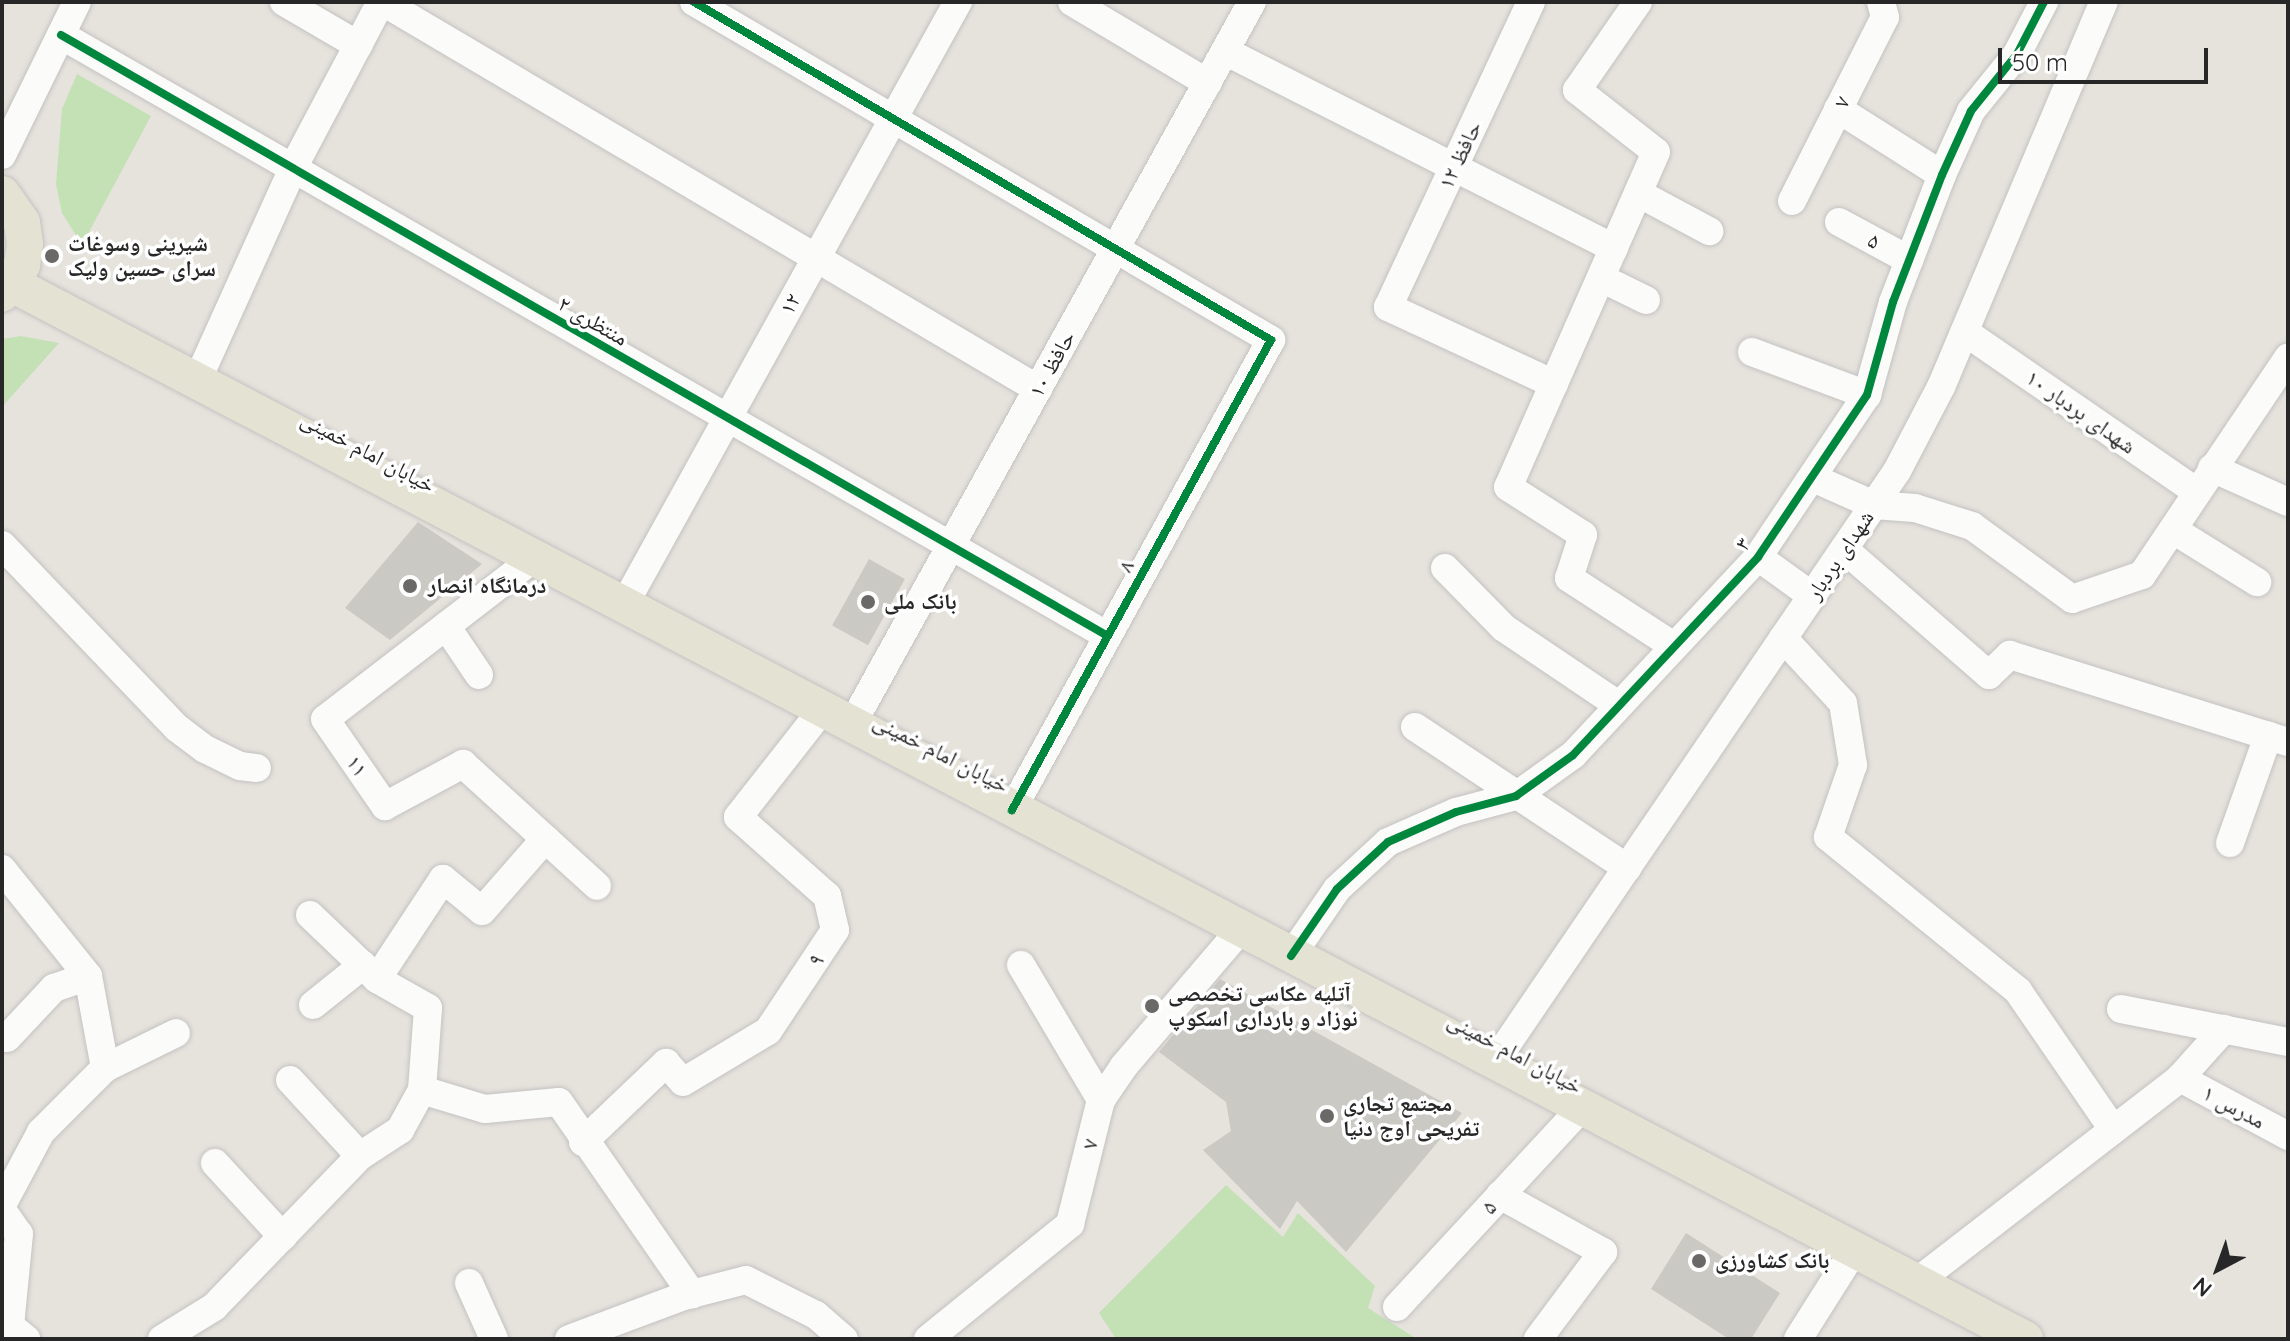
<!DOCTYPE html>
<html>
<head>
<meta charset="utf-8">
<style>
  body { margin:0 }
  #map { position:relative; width:2290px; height:1341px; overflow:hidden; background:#e6e3dd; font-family:Quicksand,"Noto Naskh Arabic",sans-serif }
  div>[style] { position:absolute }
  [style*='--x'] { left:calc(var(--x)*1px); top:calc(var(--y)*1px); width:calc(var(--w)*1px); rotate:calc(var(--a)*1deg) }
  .green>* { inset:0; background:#c4e1b6 }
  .building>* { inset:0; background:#cbc9c4; transform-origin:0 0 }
  .roads { filter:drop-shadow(0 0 2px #c4c2c2) drop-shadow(0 0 2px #c4c2c2) }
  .minor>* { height:28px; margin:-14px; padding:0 14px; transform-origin:14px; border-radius:14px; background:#fbfbfa }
  .major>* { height:36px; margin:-18px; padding:0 18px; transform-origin:18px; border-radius:18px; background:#e4e2d3 }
  .cycleway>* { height:8px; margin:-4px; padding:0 4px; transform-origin:4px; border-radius:4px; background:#00873e }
  .dots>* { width:22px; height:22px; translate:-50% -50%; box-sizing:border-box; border:4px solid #fff; border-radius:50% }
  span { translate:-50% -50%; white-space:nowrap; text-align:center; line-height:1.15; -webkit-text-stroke:7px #fff; paint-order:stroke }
  .street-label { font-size:22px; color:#272727 }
  .poi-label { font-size:22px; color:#272727; font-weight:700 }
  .left { translate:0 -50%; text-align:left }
  .frame { position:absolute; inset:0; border:4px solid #272727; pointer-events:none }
  .north { position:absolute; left:2178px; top:1229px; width:80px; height:80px; -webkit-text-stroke:6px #fff; paint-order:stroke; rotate:221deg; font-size:22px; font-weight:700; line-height:32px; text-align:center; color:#272727 }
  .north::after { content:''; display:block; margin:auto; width:28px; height:36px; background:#272727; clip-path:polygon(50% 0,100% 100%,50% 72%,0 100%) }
  .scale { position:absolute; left:1998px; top:48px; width:210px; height:36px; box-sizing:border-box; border:4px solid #272727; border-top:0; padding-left:10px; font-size:24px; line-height:28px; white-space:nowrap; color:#272727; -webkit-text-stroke:6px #fff; paint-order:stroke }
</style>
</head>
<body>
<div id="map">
  <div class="green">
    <div style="clip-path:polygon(77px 74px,151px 116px,82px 245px,62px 213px,56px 184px,62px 109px)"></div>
    <div style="clip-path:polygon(21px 336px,59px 343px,2px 407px,2px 339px)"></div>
    <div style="clip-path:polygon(1226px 1185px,1283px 1237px,1298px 1213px,1375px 1286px,1368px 1308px,1417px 1339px,1116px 1339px,1099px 1313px)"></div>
  </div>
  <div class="building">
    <div style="clip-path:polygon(418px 522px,482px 564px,390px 640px,345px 608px)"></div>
    <div style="left:869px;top:559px;width:41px;height:76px;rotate:29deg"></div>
    <div style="clip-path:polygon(1220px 979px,1462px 1113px,1346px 1252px,1297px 1201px,1280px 1229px,1203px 1150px,1231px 1131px,1226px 1102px,1159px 1052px)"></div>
    <div style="clip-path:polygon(1686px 1233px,1780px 1293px,1751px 1339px,1729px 1339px,1651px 1289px)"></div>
  </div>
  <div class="roads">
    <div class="minor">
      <div style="--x:284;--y:2;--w:86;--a:30.2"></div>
      <div style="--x:383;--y:2;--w:761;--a:30.58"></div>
      <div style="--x:694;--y:2;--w:669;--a:30.36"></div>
      <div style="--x:1271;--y:340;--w:537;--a:118.86"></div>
      <div style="--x:1072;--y:2;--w:158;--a:30.8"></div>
      <div style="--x:1531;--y:2;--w:337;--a:115.1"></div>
      <div style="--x:1388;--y:307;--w:183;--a:24.9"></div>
      <div style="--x:1638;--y:2;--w:107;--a:124.7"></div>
      <div style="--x:1577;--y:90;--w:100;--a:38.1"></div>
      <div style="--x:1656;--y:152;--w:366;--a:113.8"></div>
      <div style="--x:1508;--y:487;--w:89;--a:32.6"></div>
      <div style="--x:1583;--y:535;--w:45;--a:108"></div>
      <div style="--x:1569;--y:578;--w:123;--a:33"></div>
      <div style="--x:61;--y:35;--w:1207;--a:29.86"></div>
      <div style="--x:1225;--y:51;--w:436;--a:26.9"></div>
      <div style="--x:1838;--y:109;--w:123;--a:32.4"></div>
      <div style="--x:2;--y:155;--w:170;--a:-63.9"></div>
      <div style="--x:1638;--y:193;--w:81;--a:28.2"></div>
      <div style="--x:1792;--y:201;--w:206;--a:-63.2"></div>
      <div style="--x:1885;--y:17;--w:16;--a:-105"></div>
      <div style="--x:1839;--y:222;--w:80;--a:28.5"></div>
      <div style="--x:1601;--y:278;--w:50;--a:26.1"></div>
      <div style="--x:1965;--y:332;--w:282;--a:34.6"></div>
      <div style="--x:1752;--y:352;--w:123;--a:20.5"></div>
      <div style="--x:197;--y:381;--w:234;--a:-65.7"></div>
      <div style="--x:293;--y:168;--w:188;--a:-62.1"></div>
      <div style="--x:2212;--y:468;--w:83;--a:24.1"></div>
      <div style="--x:1813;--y:478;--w:67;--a:23.9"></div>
      <div style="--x:1874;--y:505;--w:41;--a:4.2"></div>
      <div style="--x:1915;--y:508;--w:60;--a:17.5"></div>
      <div style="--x:1972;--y:526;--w:124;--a:36.1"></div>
      <div style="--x:2072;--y:599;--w:74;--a:-18.9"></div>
      <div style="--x:2142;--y:575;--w:262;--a:-56.1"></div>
      <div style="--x:2175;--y:531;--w:97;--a:31.9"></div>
      <div style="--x:2;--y:545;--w:253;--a:46.3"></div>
      <div style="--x:177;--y:728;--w:35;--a:37"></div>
      <div style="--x:205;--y:749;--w:39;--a:26"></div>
      <div style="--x:240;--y:766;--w:17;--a:7"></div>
      <div style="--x:1844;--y:549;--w:192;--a:41"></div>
      <div style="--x:1989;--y:675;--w:29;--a:-44"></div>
      <div style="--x:2010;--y:655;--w:291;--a:17.4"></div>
      <div style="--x:1758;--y:557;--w:67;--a:35.8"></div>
      <div style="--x:533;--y:559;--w:262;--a:142.4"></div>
      <div style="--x:325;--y:719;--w:106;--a:55.4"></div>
      <div style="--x:385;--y:806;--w:89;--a:-28.3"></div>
      <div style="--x:463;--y:764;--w:181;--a:42.3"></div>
      <div style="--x:1445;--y:568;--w:84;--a:45.5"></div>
      <div style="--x:1504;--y:628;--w:138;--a:34"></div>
      <div style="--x:623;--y:607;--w:692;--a:-61.03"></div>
      <div style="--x:446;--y:626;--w:59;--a:56"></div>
      <div style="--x:1783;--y:638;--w:88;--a:47.3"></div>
      <div style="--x:1843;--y:703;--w:63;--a:80.8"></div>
      <div style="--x:1853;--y:765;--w:76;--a:109.1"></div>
      <div style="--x:1828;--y:837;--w:245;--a:39"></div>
      <div style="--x:2018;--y:991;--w:168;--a:55.5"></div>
      <div style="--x:851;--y:726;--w:828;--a:-61.02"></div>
      <div style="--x:1415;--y:727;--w:255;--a:33.6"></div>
      <div style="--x:2230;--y:843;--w:114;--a:-70.4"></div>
      <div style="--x:2;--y:869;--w:137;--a:51.2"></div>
      <div style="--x:88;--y:976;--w:94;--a:79.5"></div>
      <div style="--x:105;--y:1068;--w:91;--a:135"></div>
      <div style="--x:41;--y:1132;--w:83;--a:118.1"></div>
      <div style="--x:310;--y:915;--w:93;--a:43.7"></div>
      <div style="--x:1291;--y:956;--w:81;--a:-55.5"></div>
      <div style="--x:1337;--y:889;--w:69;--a:-42.7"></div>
      <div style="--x:1388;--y:842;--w:74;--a:-23.8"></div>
      <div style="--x:1456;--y:812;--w:62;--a:-14.9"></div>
      <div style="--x:1516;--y:796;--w:70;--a:-35.7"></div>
      <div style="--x:1573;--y:755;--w:271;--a:-46.9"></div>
      <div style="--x:1758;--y:557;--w:195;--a:-56.1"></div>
      <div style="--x:1867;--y:395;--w:97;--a:-74.4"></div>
      <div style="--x:1893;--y:302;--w:136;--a:-68.9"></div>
      <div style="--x:1942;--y:175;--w:70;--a:-65.6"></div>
      <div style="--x:1971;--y:111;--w:73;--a:-51.1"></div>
      <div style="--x:2017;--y:54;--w:59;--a:-62.6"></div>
      <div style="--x:1021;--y:965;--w:157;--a:59.3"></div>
      <div style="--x:313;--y:1005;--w:64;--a:-38.7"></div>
      <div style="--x:2121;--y:1009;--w:170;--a:11.2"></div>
      <div style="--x:7;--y:1038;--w:69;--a:-46.8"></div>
      <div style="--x:54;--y:988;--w:36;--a:-19"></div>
      <div style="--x:1494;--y:1063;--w:716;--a:-55.76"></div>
      <div style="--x:1897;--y:471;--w:95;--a:-62.4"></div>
      <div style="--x:1941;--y:387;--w:418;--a:-67.1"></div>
      <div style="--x:105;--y:1068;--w:79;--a:-26.2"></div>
      <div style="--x:2180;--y:1078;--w:123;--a:28.2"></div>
      <div style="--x:290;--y:1080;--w:103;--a:47.4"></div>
      <div style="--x:422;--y:1090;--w:82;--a:-85.8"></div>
      <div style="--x:428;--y:1008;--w:59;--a:-150.4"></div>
      <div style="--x:377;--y:979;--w:120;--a:-56.6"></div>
      <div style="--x:443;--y:879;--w:50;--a:39.4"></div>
      <div style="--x:482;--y:911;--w:96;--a:-48.8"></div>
      <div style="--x:583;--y:1142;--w:115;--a:-43.6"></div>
      <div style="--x:666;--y:1063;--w:25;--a:48"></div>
      <div style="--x:683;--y:1082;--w:99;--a:-31"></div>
      <div style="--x:768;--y:1031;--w:121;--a:-56.4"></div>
      <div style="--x:835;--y:930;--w:35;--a:-103"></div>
      <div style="--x:827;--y:896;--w:119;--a:-138.4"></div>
      <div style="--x:738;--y:817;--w:135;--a:-51.9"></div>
      <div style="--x:215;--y:1163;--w:100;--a:47.4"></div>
      <div style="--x:1500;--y:1195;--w:118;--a:29"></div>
      <div style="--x:1603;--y:1252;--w:109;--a:126.8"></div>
      <div style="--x:2;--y:1210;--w:29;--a:55"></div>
      <div style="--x:19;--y:1234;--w:92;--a:95.6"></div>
      <div style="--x:10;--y:1326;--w:21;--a:39"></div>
      <div style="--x:1919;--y:1280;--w:330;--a:-37.7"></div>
      <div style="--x:2180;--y:1078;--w:66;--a:-48.1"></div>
      <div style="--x:469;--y:1283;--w:61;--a:65.9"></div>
      <div style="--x:1397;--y:1307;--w:271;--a:-47.2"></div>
      <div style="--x:162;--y:1339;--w:61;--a:-31.6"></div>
      <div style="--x:214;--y:1307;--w:210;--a:-46"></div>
      <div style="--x:360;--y:1156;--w:48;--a:-33"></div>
      <div style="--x:400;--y:1130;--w:46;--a:-61.2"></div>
      <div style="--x:422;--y:1090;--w:66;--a:16.8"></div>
      <div style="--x:485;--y:1109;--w:74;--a:-5.4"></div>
      <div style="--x:559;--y:1102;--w:234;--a:55.3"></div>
      <div style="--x:569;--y:1339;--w:123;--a:-20.5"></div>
      <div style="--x:684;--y:1296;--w:64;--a:-14.5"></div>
      <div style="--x:746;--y:1280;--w:78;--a:26.6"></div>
      <div style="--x:816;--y:1315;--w:37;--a:41"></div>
      <div style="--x:928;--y:1339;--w:183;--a:-39"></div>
      <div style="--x:1070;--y:1224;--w:128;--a:-76"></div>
      <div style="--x:1101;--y:1100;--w:41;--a:-55.9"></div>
      <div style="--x:1124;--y:1066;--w:179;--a:-49.5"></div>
      <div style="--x:1798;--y:1339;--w:107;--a:-57.7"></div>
    </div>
    <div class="major">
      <div style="--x:2;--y:194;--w:35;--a:55"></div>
      <div style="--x:22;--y:223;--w:21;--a:82"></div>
      <div style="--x:25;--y:244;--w:21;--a:98"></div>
      <div style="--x:22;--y:265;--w:35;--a:125"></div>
      <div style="--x:12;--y:284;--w:2273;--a:27.66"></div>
    </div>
  </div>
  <div class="cycleway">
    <div style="--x:694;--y:2;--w:669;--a:30.36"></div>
    <div style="--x:1271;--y:340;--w:537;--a:118.86"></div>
    <div style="--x:61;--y:35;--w:1207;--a:29.86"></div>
    <div style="--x:1291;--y:956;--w:81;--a:-55.5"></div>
    <div style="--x:1337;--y:889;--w:69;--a:-42.7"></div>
    <div style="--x:1388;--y:842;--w:74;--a:-23.8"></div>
    <div style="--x:1456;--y:812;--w:62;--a:-14.9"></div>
    <div style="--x:1516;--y:796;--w:70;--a:-35.7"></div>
    <div style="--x:1573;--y:755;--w:271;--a:-46.9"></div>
    <div style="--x:1758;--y:557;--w:195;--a:-56.1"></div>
    <div style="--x:1867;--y:395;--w:97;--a:-74.4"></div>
    <div style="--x:1893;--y:302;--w:136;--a:-68.9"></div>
    <div style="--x:1942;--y:175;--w:70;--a:-65.6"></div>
    <div style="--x:1971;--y:111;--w:73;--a:-51.1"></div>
    <div style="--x:2017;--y:54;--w:59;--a:-62.6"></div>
  </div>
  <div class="dots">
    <div style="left:52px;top:256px;background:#6a6967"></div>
    <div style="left:410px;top:586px;background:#6a6967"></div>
    <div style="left:868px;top:602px;background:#6a6967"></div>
    <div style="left:1152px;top:1006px;background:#6a6967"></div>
    <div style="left:1327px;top:1116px;background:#6a6967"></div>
    <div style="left:1699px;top:1261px;background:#6a6967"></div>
  </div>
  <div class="street-label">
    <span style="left:1842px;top:102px;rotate:-63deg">۷</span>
    <span style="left:1460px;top:155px;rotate:-65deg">حافظ ۱۲</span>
    <span style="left:1874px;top:241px;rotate:29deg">۵</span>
    <span style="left:790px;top:304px;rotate:-61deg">۱۲</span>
    <span style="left:593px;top:321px;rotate:30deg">منتظری ۲</span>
    <span style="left:1052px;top:364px;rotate:-61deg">حافظ ۱۰</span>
    <span style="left:2081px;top:412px;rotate:35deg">شهدای بردبار ۱۰</span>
    <span style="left:368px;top:452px;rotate:28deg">خیابان امام خمینی</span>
    <span style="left:1743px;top:544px;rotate:-51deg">۳</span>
    <span style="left:1840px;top:555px;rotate:-56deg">شهدای بردبار</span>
    <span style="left:1126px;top:566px;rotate:-61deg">۸</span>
    <span style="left:941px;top:753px;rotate:27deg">خیابان امام خمینی</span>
    <span style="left:357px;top:766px;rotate:55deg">۱۱</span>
    <span style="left:816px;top:960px;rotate:-56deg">۹</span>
    <span style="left:1515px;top:1053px;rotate:28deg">خیابان امام خمینی</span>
    <span style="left:2234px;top:1107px;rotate:28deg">مدرس ۱</span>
    <span style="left:1090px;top:1144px;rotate:-76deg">۷</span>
    <span style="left:1489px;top:1207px;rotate:-47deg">۵</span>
  </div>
  <div class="poi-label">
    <span class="left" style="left:68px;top:256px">شیرینی وسوغات<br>سرای حسین ولیک</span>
    <span class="left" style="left:428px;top:586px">درمانگاه انصار</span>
    <span class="left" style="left:884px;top:602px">بانک ملی</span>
    <span class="left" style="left:1168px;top:1006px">آتلیه عکاسی تخصصی<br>نوزاد و بارداری اسکوپ</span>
    <span class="left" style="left:1343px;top:1116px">مجتمع تجاری<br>تفریحی اوج دنیا</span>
    <span class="left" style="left:1715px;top:1261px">بانک کشاورزی</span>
  </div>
  <div class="frame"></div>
  <div class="north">N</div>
  <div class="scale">50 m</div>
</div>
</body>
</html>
